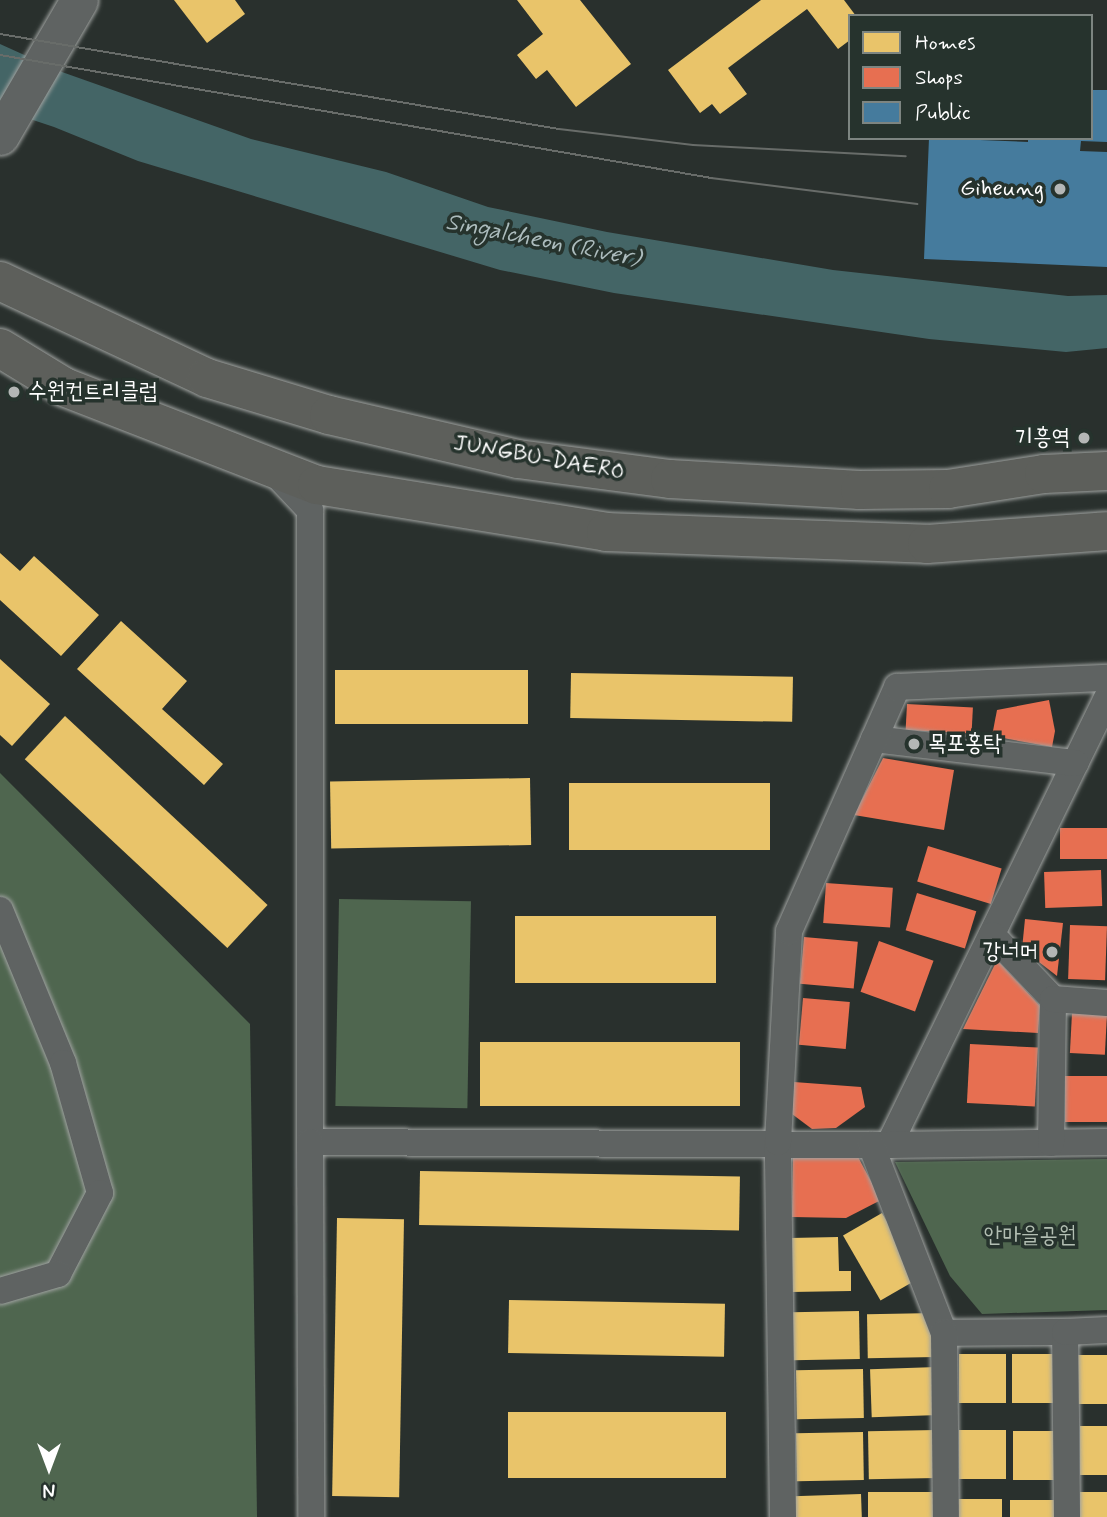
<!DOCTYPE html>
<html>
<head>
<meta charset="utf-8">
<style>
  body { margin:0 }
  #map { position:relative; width:1107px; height:1517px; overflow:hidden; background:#29302d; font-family:Mynerve,"Poor Story",sans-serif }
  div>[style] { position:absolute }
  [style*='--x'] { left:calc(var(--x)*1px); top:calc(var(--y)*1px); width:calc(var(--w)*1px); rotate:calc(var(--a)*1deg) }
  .green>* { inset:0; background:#4f664f; transform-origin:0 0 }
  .water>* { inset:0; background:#446566 }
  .homes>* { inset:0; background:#e9c46a; transform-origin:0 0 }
  .shops>* { inset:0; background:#e76f51; transform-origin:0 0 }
  .public>* { inset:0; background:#457b9d }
  .roads { filter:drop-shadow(0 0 2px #9fa2a0) drop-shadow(0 0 2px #9fa2a0) }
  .street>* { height:26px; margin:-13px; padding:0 13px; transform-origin:13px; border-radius:13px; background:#5f6362 }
  .secondary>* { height:37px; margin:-18.5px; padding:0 18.5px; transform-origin:18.5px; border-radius:18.5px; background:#5f6362 }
  .primary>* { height:38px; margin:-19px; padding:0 19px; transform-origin:19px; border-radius:19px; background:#5d5f5b }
  .tram>* { height:2px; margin:-1px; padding:0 1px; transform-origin:1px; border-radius:1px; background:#686c69 }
  .dots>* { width:19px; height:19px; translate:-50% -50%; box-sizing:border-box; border:4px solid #26332d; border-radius:50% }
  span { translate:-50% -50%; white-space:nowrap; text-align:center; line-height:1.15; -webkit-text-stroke:7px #26332d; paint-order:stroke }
  .poi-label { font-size:23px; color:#fff }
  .right { translate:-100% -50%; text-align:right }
  .left { translate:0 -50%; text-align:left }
  .street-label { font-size:23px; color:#fff }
  .park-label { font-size:23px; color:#b2beb2 }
  .water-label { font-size:24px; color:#acbcbd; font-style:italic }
  .legend { position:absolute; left:848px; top:14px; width:245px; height:126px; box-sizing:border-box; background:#26332d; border:2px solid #7d8581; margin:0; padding:9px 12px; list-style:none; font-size:21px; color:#fff }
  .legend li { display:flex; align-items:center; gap:14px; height:35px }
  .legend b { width:35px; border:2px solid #7d8581 }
  .north { position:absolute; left:14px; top:1433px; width:70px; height:70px; -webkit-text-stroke:5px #26332d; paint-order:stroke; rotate:180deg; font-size:19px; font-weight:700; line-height:28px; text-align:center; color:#fff }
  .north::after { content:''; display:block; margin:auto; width:24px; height:32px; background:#fff; clip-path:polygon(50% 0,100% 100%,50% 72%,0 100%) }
</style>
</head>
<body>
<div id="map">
  <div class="green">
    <div style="clip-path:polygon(0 773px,250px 1024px,257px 1517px,0 1517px)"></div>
    <div style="left:339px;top:899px;width:132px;height:207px;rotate:1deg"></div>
    <div style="clip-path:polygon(1107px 1159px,1107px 1310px,982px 1314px,950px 1276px,895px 1162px)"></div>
  </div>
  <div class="water">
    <div style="clip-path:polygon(0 44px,62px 72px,251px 139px,386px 172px,488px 207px,607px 232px,833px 270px,1068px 296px,1107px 295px,1107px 348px,1066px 352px,929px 339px,614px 293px,500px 270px,138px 161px,54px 127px,0 109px)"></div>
  </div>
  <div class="homes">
    <div style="clip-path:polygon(174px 0,235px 0,245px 14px,207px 43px)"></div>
    <div style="clip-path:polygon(517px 0,580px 0,631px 64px,576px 107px,547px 70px,536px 79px,517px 55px,543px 34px)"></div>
    <div style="clip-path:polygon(761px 0,844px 0,856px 16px,850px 16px,850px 40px,838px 49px,807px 9px,728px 68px,747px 94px,720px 114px,712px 104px,700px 113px,668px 70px)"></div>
    <div style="clip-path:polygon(0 553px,20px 571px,34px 556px,99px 615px,61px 656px,0 600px)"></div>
    <div style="clip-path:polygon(121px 621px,187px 681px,162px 709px,223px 764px,204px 785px,77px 669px)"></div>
    <div style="clip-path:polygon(0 659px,50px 704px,12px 746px,0 735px)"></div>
    <div style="left:335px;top:670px;width:193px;height:54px"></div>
    <div style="left:571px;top:673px;width:222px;height:45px;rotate:1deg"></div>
    <div style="left:65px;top:716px;width:277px;height:59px;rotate:43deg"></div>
    <div style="left:530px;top:778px;width:67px;height:200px;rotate:89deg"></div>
    <div style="left:770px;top:783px;width:67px;height:201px;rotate:90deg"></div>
    <div style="left:716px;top:916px;width:67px;height:201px;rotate:90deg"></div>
    <div style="left:740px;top:1042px;width:64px;height:260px;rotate:90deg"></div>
    <div style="left:420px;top:1171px;width:320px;height:54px;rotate:1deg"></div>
    <div style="left:882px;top:1213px;width:75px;height:45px;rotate:60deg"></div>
    <div style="left:337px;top:1218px;width:67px;height:278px;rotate:1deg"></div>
    <div style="clip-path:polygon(838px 1237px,839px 1271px,851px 1271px,851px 1291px,791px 1292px,790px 1238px)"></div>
    <div style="left:509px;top:1300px;width:216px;height:53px;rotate:1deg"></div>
    <div style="left:859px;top:1311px;width:48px;height:67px;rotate:89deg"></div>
    <div style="left:935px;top:1313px;width:44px;height:68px;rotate:89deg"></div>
    <div style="left:959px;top:1354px;width:47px;height:49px"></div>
    <div style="left:1012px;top:1354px;width:47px;height:49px"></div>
    <div style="left:1078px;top:1355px;width:29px;height:49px"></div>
    <div style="left:937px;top:1367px;width:48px;height:67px;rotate:88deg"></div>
    <div style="left:863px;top:1369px;width:49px;height:67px;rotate:89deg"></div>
    <div style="left:508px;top:1412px;width:218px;height:66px"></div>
    <div style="left:1080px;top:1426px;width:27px;height:49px"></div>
    <div style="left:936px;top:1430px;width:48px;height:68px;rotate:89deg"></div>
    <div style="left:959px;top:1430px;width:47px;height:49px"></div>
    <div style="left:1013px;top:1431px;width:47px;height:49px"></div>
    <div style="left:863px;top:1432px;width:48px;height:67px;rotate:89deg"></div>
    <div style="left:936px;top:1492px;width:25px;height:68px;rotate:90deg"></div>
    <div style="left:1080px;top:1492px;width:27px;height:25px"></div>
    <div style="left:861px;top:1494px;width:23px;height:68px;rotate:88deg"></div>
    <div style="left:954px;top:1499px;width:48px;height:18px"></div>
    <div style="left:1010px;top:1500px;width:48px;height:17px"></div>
  </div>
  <div class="shops">
    <div style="clip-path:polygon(1049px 700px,1055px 731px,1052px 747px,992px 736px,997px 710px)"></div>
    <div style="left:907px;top:704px;width:66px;height:26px;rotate:3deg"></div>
    <div style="clip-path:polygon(883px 758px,954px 770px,944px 830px,854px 815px)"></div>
    <div style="left:1107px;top:828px;width:31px;height:47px;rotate:90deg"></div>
    <div style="left:928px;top:846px;width:77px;height:37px;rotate:17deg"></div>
    <div style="left:1101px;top:870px;width:36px;height:57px;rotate:88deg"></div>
    <div style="left:826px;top:883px;width:67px;height:40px;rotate:4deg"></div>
    <div style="left:917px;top:893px;width:62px;height:39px;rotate:17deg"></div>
    <div style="clip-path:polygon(1025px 919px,1063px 923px,1057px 976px,1022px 949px)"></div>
    <div style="left:1070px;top:925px;width:37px;height:54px;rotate:2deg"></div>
    <div style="left:804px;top:937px;width:54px;height:47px;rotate:5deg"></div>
    <div style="left:879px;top:941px;width:58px;height:54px;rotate:20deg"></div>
    <div style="clip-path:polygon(997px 960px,1040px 1006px,1038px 1033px,963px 1029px)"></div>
    <div style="left:803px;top:998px;width:47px;height:47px;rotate:5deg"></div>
    <div style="left:1072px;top:1013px;width:35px;height:40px;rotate:3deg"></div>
    <div style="left:970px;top:1044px;width:68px;height:59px;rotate:3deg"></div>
    <div style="left:1107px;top:1076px;width:46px;height:42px;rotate:90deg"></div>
    <div style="clip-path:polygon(794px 1082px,861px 1087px,865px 1107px,836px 1128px,812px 1129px,792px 1114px)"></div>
    <div style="clip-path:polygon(793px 1153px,857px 1155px,881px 1200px,846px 1218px,792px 1217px)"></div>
  </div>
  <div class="public">
    <div style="clip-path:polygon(1091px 90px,1107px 90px,1107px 142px,1081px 141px,1080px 151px,1107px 152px,1107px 267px,924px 259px,929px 138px,1028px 142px,1028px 138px,1091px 138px)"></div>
  </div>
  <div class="roads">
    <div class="street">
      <div style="--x:275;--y:473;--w:51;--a:46.6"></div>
      <div style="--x:310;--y:510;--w:632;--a:90"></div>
      <div style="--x:310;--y:1142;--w:579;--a:0.3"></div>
      <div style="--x:1107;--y:698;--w:497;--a:116"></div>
      <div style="--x:889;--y:1145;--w:218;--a:-0.8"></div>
      <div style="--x:874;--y:739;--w:203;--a:6.8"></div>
      <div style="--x:0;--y:910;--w:165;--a:67.6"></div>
      <div style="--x:63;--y:1063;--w:135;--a:74.1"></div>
      <div style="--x:100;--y:1193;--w:91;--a:117.4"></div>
      <div style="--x:58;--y:1274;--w:60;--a:163.7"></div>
      <div style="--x:992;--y:935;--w:88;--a:46.4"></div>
      <div style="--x:310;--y:1142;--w:375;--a:89.8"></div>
      <div style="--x:1051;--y:1143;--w:144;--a:-89.2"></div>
      <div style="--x:1053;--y:999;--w:54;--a:4.2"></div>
      <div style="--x:871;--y:1145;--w:202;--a:68.8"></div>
      <div style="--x:944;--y:1333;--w:121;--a:-0.5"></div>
      <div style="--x:944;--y:1333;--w:184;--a:89.4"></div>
      <div style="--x:783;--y:1517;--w:375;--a:-90.8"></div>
      <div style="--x:778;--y:1142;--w:211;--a:-87"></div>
      <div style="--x:789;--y:931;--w:267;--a:-66.1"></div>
      <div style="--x:897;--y:687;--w:210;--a:-2.5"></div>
      <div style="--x:1067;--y:1517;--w:185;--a:-90.6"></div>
      <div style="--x:1065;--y:1332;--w:42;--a:-2.7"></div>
    </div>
    <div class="secondary">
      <div style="--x:0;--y:136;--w:157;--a:-59.8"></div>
    </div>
    <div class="primary">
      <div style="--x:0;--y:281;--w:229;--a:25.1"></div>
      <div style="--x:207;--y:378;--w:127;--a:16.9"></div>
      <div style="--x:329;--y:415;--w:194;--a:13.1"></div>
      <div style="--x:518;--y:459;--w:153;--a:7.5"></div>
      <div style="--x:670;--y:479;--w:190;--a:3.3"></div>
      <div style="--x:860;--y:490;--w:88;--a:-0.7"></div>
      <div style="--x:948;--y:489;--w:97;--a:-8.9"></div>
      <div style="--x:1044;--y:474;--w:63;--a:-2.7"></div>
      <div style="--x:0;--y:348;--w:75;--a:31.4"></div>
      <div style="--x:64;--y:387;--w:271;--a:21.2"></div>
      <div style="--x:317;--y:485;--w:293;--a:9.2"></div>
      <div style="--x:606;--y:532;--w:321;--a:2.1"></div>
      <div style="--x:927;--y:544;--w:180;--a:-4.1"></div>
    </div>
  </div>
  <div class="tram">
    <div style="--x:0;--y:34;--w:567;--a:9.65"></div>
    <div style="--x:559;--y:129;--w:135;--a:6.8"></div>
    <div style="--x:693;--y:145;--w:213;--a:3"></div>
    <div style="--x:0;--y:55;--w:722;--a:9.81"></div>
    <div style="--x:711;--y:178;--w:208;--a:7.2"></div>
  </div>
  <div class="dots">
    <div style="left:1060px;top:189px;background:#b4b7b6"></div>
    <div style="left:14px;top:392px;background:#b4b7b6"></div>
    <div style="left:1084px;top:438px;background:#b4b7b6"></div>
    <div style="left:914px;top:744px;background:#b4b7b6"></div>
    <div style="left:1052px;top:952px;background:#b4b7b6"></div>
  </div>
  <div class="poi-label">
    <span class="right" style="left:1044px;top:189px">Giheung</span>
    <span class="left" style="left:28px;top:392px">수원컨트리클럽</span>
    <span class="right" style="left:1070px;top:438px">기흥역</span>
    <span class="left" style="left:928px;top:744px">목포홍탁</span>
    <span class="right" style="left:1038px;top:952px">강너머</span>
  </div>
  <div class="street-label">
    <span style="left:539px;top:458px;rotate:10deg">JUNGBU-DAERO</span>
  </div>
  <div class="park-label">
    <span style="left:1030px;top:1236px">안마을공원</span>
  </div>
  <div class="water-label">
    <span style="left:543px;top:241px;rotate:11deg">Singalcheon (River)</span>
  </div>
  <ul class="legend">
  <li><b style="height:19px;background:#e9c46a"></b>Homes</li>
  <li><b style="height:19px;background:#e76f51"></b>Shops</li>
  <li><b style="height:19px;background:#457b9d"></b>Public</li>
  </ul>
  <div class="north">N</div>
</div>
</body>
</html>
